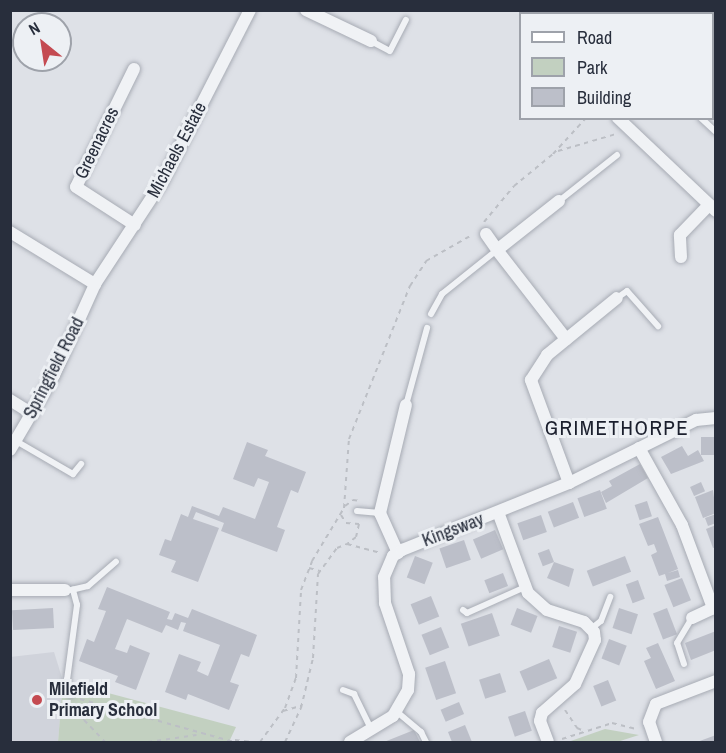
<!DOCTYPE html>
<html>
<head>
<meta charset="utf-8">
<style>
  body { margin:0 }
  #map { position:relative; width:726px; height:753px; overflow:hidden; background:#dee1e7; font-family:"Archivo Narrow",sans-serif }
  div>[style] { position:absolute }
  [style*='--x'] { left:calc(var(--x)*1px); top:calc(var(--y)*1px); width:calc(var(--w)*1px); rotate:calc(var(--a)*1deg) }
  .built>* { inset:0; background:#d0d3db }
  .green>* { inset:0; background:#c2d0c0 }
  .building>* { inset:0; background:#bcbfc9; transform-origin:0 0 }
  .path>* { height:2px; margin-top:-1px; transform-origin:0; background:repeating-linear-gradient(90deg,#bcbfc5 0 4.5px,transparent 0 9px) }
  .roads { filter:drop-shadow(0 0 2px #a7abb4) drop-shadow(0 0 2px #a7abb4) }
  .lane>* { height:6px; margin:-3px; padding:0 3px; transform-origin:3px; border-radius:3px; background:#f0f2f5 }
  .street>* { height:12px; margin:-6px; padding:0 6px; transform-origin:6px; border-radius:6px; background:#f0f2f5 }
  .secondary>* { height:18px; margin:-9px; padding:0 9px; transform-origin:9px; border-radius:9px; background:#fff }
  .dots>* { width:16px; height:16px; translate:-50% -50%; box-sizing:border-box; border:3px solid #edf0f4; border-radius:50% }
  span { translate:-50% -50%; white-space:nowrap; text-align:center; line-height:1.15; -webkit-text-stroke:6px #edf0f4; paint-order:stroke }
  .street-label { font-size:18px; color:#282e3c }
  .poi-label { font-size:18px; color:#282e3c; font-weight:700 }
  .left { translate:0 -50%; text-align:left }
  .quarter-label { font-size:21px; color:#1b1f2d; letter-spacing:1.5px }
  .frame { position:absolute; inset:0; border:12px solid #282e3c; pointer-events:none }
  .legend { position:absolute; left:519px; top:12px; width:195px; height:108px; box-sizing:border-box; background:#edf0f4; border:2px solid #9ea2aa; margin:0; padding:8px 10px; list-style:none; font-size:18px; color:#282e3c }
  .legend li { display:flex; align-items:center; gap:12px; height:30px }
  .legend b { width:30px; border:2px solid #9ea2aa }
  .north { position:absolute; left:12px; top:12px; width:60px; height:60px; box-sizing:border-box; background:#edf0f4; border:2px solid #9ea2aa; border-radius:50%; rotate:330deg; font-size:16px; font-weight:700; line-height:24px; text-align:center; color:#282e3c }
  .north::after { content:''; display:block; margin:auto; width:21px; height:27px; background:#c44a51; clip-path:polygon(50% 0,100% 100%,50% 72%,0 100%) }
</style>
</head>
<body>
<div id="map">
  <div class="built">
    <div style="clip-path:polygon(54px 652px,63px 681px,58px 742px,11px 742px,10px 657px)"></div>
  </div>
  <div class="green">
    <div style="clip-path:polygon(63px 681px,236px 727px,229px 742px,58px 742px)"></div>
    <div style="clip-path:polygon(605px 729px,639px 735px,617px 742px,568px 742px)"></div>
  </div>
  <div class="building">
    <div style="left:701px;top:437px;width:15px;height:18px"></div>
    <div style="clip-path:polygon(247px 442px,268px 450px,265px 456px,306px 472px,298px 493px,291px 490px,277px 527px,285px 530px,277px 552px,221px 531px,224px 523px,196px 512px,193px 519px,219px 528px,198px 582px,171px 572px,176px 561px,159px 555px,165px 539px,171px 541px,181px 514px,188px 517px,192px 506px,219px 516px,223px 507px,255px 519px,269px 482px,258px 478px,254px 487px,233px 479px)"></div>
    <div style="clip-path:polygon(682px 446px,688px 456px,698px 450px,704px 461px,671px 474px,661px 457px)"></div>
    <div style="clip-path:polygon(640px 464px,648px 478px,606px 503px,601px 492px,612px 486px,609px 481px)"></div>
    <div style="left:701px;top:482px;width:10px;height:12px;rotate:66deg"></div>
    <div style="left:600px;top:490px;width:20px;height:24px;rotate:70deg"></div>
    <div style="clip-path:polygon(713px 490px,716px 513px,703px 518px,695px 497px)"></div>
    <div style="left:647px;top:501px;width:16px;height:13px;rotate:72deg"></div>
    <div style="left:573px;top:502px;width:17px;height:27px;rotate:69deg"></div>
    <div style="clip-path:polygon(716px 514px,716px 523px,708px 526px,705px 518px)"></div>
    <div style="left:541px;top:515px;width:18px;height:25px;rotate:71deg"></div>
    <div style="clip-path:polygon(658px 517px,678px 569px,668px 573px,678px 570px,680px 577px,667px 581px,665px 574px,659px 576px,651px 555px,657px 552px,654px 544px,648px 546px,639px 524px)"></div>
    <div style="clip-path:polygon(716px 525px,716px 547px,713px 548px,706px 529px)"></div>
    <div style="left:495px;top:530px;width:21px;height:24px;rotate:67deg"></div>
    <div style="left:464px;top:540px;width:21px;height:26px;rotate:71deg"></div>
    <div style="left:549px;top:549px;width:14px;height:12px;rotate:69deg"></div>
    <div style="left:415px;top:556px;width:19px;height:23px;rotate:21deg"></div>
    <div style="left:625px;top:556px;width:17px;height:41px;rotate:69deg"></div>
    <div style="clip-path:polygon(554px 562px,574px 569px,569px 587px,547px 578px)"></div>
    <div style="left:503px;top:573px;width:14px;height:20px;rotate:69deg"></div>
    <div style="left:682px;top:578px;width:24px;height:19px;rotate:68deg"></div>
    <div style="left:638px;top:580px;width:20px;height:13px;rotate:70deg"></div>
    <div style="clip-path:polygon(107px 587px,170px 612px,167px 619px,172px 620px,175px 613px,188px 618px,192px 609px,257px 635px,249px 657px,241px 654px,230px 682px,239px 685px,229px 710px,188px 694px,186px 700px,165px 692px,179px 654px,201px 662px,197px 671px,208px 676px,220px 645px,183px 631px,186px 623px,181px 622px,178px 630px,166px 625px,162px 633px,127px 619px,115px 649px,127px 653px,130px 645px,150px 653px,136px 690px,115px 682px,118px 676px,79px 661px,87px 639px,94px 642px,106px 611px,98px 609px)"></div>
    <div style="left:431px;top:596px;width:22px;height:22px;rotate:68deg"></div>
    <div style="left:53px;top:608px;width:20px;height:41px;rotate:87deg"></div>
    <div style="left:517px;top:608px;width:22px;height:18px;rotate:21deg"></div>
    <div style="left:619px;top:608px;width:20px;height:21px;rotate:18deg"></div>
    <div style="left:667px;top:608px;width:28px;height:15px;rotate:69deg"></div>
    <div style="left:492px;top:613px;width:24px;height:33px;rotate:71deg"></div>
    <div style="left:559px;top:626px;width:19px;height:22px;rotate:18deg"></div>
    <div style="left:441px;top:627px;width:22px;height:21px;rotate:68deg"></div>
    <div style="clip-path:polygon(716px 631px,716px 650px,691px 660px,685px 643px)"></div>
    <div style="left:609px;top:639px;width:19px;height:21px;rotate:21deg"></div>
    <div style="clip-path:polygon(658px 643px,675px 681px,656px 689px,644px 661px,651px 658px,646px 648px)"></div>
    <div style="left:549px;top:659px;width:21px;height:32px;rotate:67deg"></div>
    <div style="left:445px;top:661px;width:34px;height:21px;rotate:71deg"></div>
    <div style="left:500px;top:673px;width:20px;height:22px;rotate:72deg"></div>
    <div style="left:608px;top:680px;width:22px;height:16px;rotate:68deg"></div>
    <div style="left:459px;top:702px;width:13px;height:20px;rotate:67deg"></div>
    <div style="left:525px;top:711px;width:21px;height:18px;rotate:71deg"></div>
    <div style="clip-path:polygon(465px 725px,472px 742px,452px 742px,448px 732px)"></div>
    <div style="clip-path:polygon(414px 730px,420px 742px,384px 742px)"></div>
    <div style="clip-path:polygon(716px 735px,716px 742px,697px 742px)"></div>
  </div>
  <div class="path">
    <div style="--x:616;--y:14;--w:4;--a:-76"></div>
    <div style="--x:558;--y:151;--w:60;--a:-16.3"></div>
    <div style="--x:484;--y:222;--w:47;--a:-50.2"></div>
    <div style="--x:514;--y:186;--w:50;--a:-39.4"></div>
    <div style="--x:553;--y:154;--w:49;--a:-47.5"></div>
    <div style="--x:345;--y:506;--w:10;--a:-37"></div>
    <div style="--x:353;--y:500;--w:8;--a:7"></div>
    <div style="--x:341;--y:515;--w:9;--a:58"></div>
    <div style="--x:346;--y:523;--w:13;--a:4"></div>
    <div style="--x:359;--y:524;--w:13;--a:103"></div>
    <div style="--x:356;--y:537;--w:11;--a:142"></div>
    <div style="--x:347;--y:544;--w:34;--a:15"></div>
    <div style="--x:309;--y:568;--w:11;--a:15"></div>
    <div style="--x:80;--y:699;--w:160;--a:15.6"></div>
    <div style="--x:75;--y:703;--w:19;--a:62"></div>
    <div style="--x:84;--y:720;--w:30;--a:46"></div>
    <div style="--x:565;--y:710;--w:22;--a:56"></div>
    <div style="--x:577;--y:728;--w:8;--a:23"></div>
    <div style="--x:283;--y:711;--w:19;--a:-16"></div>
    <div style="--x:562;--y:739;--w:52;--a:-17.7"></div>
    <div style="--x:612;--y:723;--w:25;--a:14"></div>
    <div style="--x:235;--y:740;--w:17;--a:7"></div>
    <div style="--x:148;--y:742;--w:49;--a:-8.3"></div>
    <div style="--x:260;--y:742;--w:42;--a:-53.7"></div>
    <div style="--x:285;--y:708;--w:32;--a:-70"></div>
    <div style="--x:296;--y:678;--w:88;--a:-86.7"></div>
    <div style="--x:301;--y:590;--w:31;--a:-69"></div>
    <div style="--x:312;--y:561;--w:62;--a:-58.9"></div>
    <div style="--x:344;--y:508;--w:69;--a:-85.9"></div>
    <div style="--x:349;--y:439;--w:165;--a:-68.3"></div>
    <div style="--x:410;--y:286;--w:30;--a:-57"></div>
    <div style="--x:426;--y:261;--w:53;--a:-29.5"></div>
    <div style="--x:285;--y:742;--w:38;--a:-65"></div>
    <div style="--x:301;--y:708;--w:51;--a:-76.5"></div>
    <div style="--x:313;--y:658;--w:84;--a:-86.6"></div>
    <div style="--x:318;--y:574;--w:32;--a:-54"></div>
    <div style="--x:337;--y:548;--w:11;--a:-22"></div>
  </div>
  <div class="roads">
    <div class="lane">
      <div style="--x:712;--y:37;--w:4;--a:-14"></div>
      <div style="--x:371;--y:41;--w:21;--a:28"></div>
      <div style="--x:390;--y:51;--w:35;--a:-63"></div>
      <div style="--x:701;--y:118;--w:21;--a:43"></div>
      <div style="--x:559;--y:201;--w:74;--a:-38.4"></div>
      <div style="--x:617;--y:298;--w:12;--a:-35"></div>
      <div style="--x:627;--y:291;--w:47;--a:48.5"></div>
      <div style="--x:431;--y:314;--w:23;--a:-61"></div>
      <div style="--x:442;--y:294;--w:70;--a:-38.7"></div>
      <div style="--x:406;--y:405;--w:80;--a:-74.7"></div>
      <div style="--x:16;--y:441;--w:66;--a:30.1"></div>
      <div style="--x:73;--y:474;--w:13;--a:-51"></div>
      <div style="--x:357;--y:511;--w:23;--a:5"></div>
      <div style="--x:71;--y:590;--w:17;--a:-13"></div>
      <div style="--x:88;--y:586;--w:37;--a:-41"></div>
      <div style="--x:463;--y:610;--w:5;--a:37"></div>
      <div style="--x:467;--y:613;--w:64;--a:-24.1"></div>
      <div style="--x:592;--y:628;--w:11;--a:-38"></div>
      <div style="--x:601;--y:621;--w:26;--a:-69"></div>
      <div style="--x:684;--y:664;--w:22;--a:-108"></div>
      <div style="--x:677;--y:643;--w:29;--a:-59"></div>
      <div style="--x:343;--y:690;--w:12;--a:20"></div>
      <div style="--x:354;--y:694;--w:39;--a:64"></div>
      <div style="--x:71;--y:695;--w:16;--a:-105"></div>
      <div style="--x:67;--y:680;--w:76;--a:-82.4"></div>
      <div style="--x:77;--y:605;--w:16;--a:-105"></div>
      <div style="--x:396;--y:711;--w:33;--a:40"></div>
      <div style="--x:421;--y:732;--w:11;--a:63"></div>
    </div>
    <div class="street">
      <div style="--x:306;--y:10;--w:72;--a:25.5"></div>
      <div style="--x:134;--y:69;--w:131;--a:116.2"></div>
      <div style="--x:76;--y:187;--w:70;--a:32.8"></div>
      <div style="--x:618;--y:118;--w:135;--a:43.5"></div>
      <div style="--x:10;--y:232;--w:100;--a:31.5"></div>
      <div style="--x:486;--y:234;--w:19;--a:55"></div>
      <div style="--x:497;--y:250;--w:79;--a:-38.3"></div>
      <div style="--x:497;--y:250;--w:113;--a:52.2"></div>
      <div style="--x:681;--y:257;--w:22;--a:-93"></div>
      <div style="--x:680;--y:235;--w:42;--a:-46"></div>
      <div style="--x:10;--y:400;--w:26;--a:32"></div>
      <div style="--x:639;--y:448;--w:88;--a:60.8"></div>
      <div style="--x:682;--y:525;--w:89;--a:69.5"></div>
      <div style="--x:10;--y:450;--w:87;--a:-59.6"></div>
      <div style="--x:54;--y:375;--w:100;--a:-65.7"></div>
      <div style="--x:95;--y:284;--w:122;--a:-56.7"></div>
      <div style="--x:162;--y:182;--w:193;--a:-62.9"></div>
      <div style="--x:569;--y:483;--w:110;--a:-110.3"></div>
      <div style="--x:531;--y:380;--w:30;--a:-57"></div>
      <div style="--x:547;--y:355;--w:90;--a:-39.2"></div>
      <div style="--x:498;--y:512;--w:86;--a:69.7"></div>
      <div style="--x:528;--y:593;--w:25;--a:42"></div>
      <div style="--x:547;--y:610;--w:39;--a:18"></div>
      <div style="--x:584;--y:622;--w:14;--a:45"></div>
      <div style="--x:594;--y:632;--w:8;--a:83"></div>
      <div style="--x:595;--y:640;--w:48;--a:114.4"></div>
      <div style="--x:575;--y:684;--w:44;--a:138.7"></div>
      <div style="--x:542;--y:713;--w:8;--a:104"></div>
      <div style="--x:540;--y:721;--w:22;--a:69"></div>
      <div style="--x:398;--y:553;--w:44;--a:-114.2"></div>
      <div style="--x:380;--y:513;--w:111;--a:-76.5"></div>
      <div style="--x:10;--y:590;--w:55;--a:0"></div>
      <div style="--x:692;--y:618;--w:26;--a:-25"></div>
      <div style="--x:350;--y:742;--w:50;--a:-31.2"></div>
      <div style="--x:393;--y:716;--w:30;--a:-60"></div>
      <div style="--x:408;--y:690;--w:16;--a:-86"></div>
      <div style="--x:409;--y:674;--w:75;--a:-108.7"></div>
      <div style="--x:385;--y:603;--w:26;--a:-92"></div>
      <div style="--x:384;--y:577;--w:23;--a:-67"></div>
      <div style="--x:393;--y:556;--w:11;--a:-34"></div>
      <div style="--x:402;--y:550;--w:180;--a:-21.9"></div>
      <div style="--x:569;--y:483;--w:142;--a:-26.4"></div>
      <div style="--x:696;--y:420;--w:20;--a:-6"></div>
      <div style="--x:656;--y:742;--w:21;--a:-109"></div>
      <div style="--x:649;--y:722;--w:19;--a:-69"></div>
      <div style="--x:656;--y:704;--w:64;--a:-21"></div>
    </div>
    <div class="secondary">
      <div style="--x:668;--y:10;--w:6;--a:45"></div>
      <div style="--x:712;--y:49;--w:5;--a:37"></div>
    </div>
  </div>
  <div class="dots">
    <div style="left:37px;top:700px;background:#c44a51"></div>
  </div>
  <div class="street-label">
    <span style="left:97px;top:143px;rotate:-64deg">Greenacres</span>
    <span style="left:177px;top:150px;rotate:-62deg">Michaels Estate</span>
    <span style="left:54px;top:368px;rotate:-63deg">Springfield Road</span>
    <span style="left:453px;top:530px;rotate:-21deg">Kingsway</span>
  </div>
  <div class="poi-label">
    <span class="left" style="left:49px;top:700px">Milefield<br>Primary School</span>
  </div>
  <div class="quarter-label">
    <span style="left:617px;top:428px">GRIMETHORPE</span>
  </div>
  <div class="frame"></div>
  <ul class="legend">
  <li><b style="height:8px;background:#fff"></b>Road</li>
  <li><b style="height:16px;background:#c2d0c0"></b>Park</li>
  <li><b style="height:16px;background:#bcbfc9"></b>Building</li>
  </ul>
  <div class="north">N</div>
</div>
</body>
</html>
